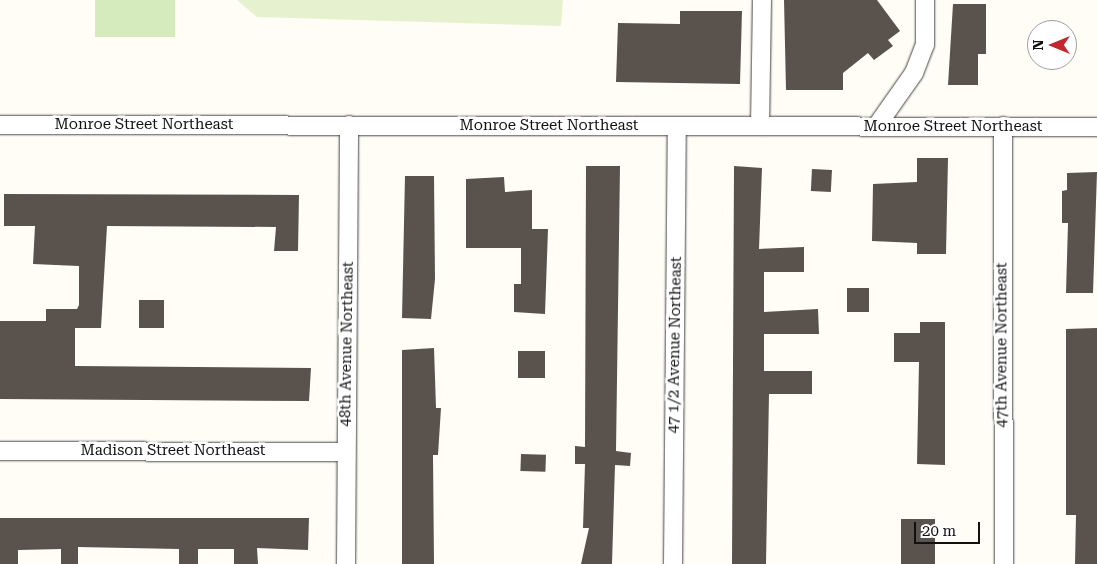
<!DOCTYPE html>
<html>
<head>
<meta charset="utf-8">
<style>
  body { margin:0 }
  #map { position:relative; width:1097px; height:564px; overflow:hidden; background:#fffdf5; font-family:"Roboto Serif",serif }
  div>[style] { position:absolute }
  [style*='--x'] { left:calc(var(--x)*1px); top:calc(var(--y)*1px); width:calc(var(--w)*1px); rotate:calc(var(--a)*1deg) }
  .green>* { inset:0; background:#d5ebbd; transform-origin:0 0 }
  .pitch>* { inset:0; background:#e6f2cf }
  .building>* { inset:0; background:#5a524d; transform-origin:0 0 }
  .roads { filter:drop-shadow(0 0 1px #444) drop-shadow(0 0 1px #444) }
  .minor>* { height:18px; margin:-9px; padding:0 9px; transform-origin:9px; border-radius:9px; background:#fff }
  span { translate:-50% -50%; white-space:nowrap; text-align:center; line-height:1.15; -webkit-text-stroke:5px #fff; paint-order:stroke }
  .street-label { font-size:15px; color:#111 }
  .north { position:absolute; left:1027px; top:20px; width:50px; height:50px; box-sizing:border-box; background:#fff; border:1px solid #a0a0a0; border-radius:50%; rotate:270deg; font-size:14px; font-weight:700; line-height:20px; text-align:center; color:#111 }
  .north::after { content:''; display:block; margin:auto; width:18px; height:22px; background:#c4262e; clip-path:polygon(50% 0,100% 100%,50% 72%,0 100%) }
  .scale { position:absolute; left:914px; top:522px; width:66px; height:22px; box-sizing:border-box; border:2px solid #111; border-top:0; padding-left:6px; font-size:15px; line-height:18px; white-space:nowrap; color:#111; -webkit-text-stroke:4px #fff; paint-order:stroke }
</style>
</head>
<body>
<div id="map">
  <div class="green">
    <div style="left:95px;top:0;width:80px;height:37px"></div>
  </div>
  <div class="pitch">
    <div style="clip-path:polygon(237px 0,563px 0,561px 26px,257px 17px)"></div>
  </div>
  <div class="building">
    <div style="clip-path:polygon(784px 0,877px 0,900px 31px,888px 40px,893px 46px,874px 60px,868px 53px,843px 73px,843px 90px,786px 90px)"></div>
    <div style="clip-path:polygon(953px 4px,986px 4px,986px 54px,978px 54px,978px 85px,948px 85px)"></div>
    <div style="clip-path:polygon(680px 11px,742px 11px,740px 84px,616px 82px,618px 23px,680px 24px)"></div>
    <div style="clip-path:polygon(917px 158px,948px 158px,946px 254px,917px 254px,917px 243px,872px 241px,873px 184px,917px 182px)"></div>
    <div style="clip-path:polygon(586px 166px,620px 166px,616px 451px,631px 453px,630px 466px,615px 465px,612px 564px,581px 564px,589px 528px,583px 528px,585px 464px,575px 464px,575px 446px,585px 447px)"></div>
    <div style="clip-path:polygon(734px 166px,762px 168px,759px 249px,804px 247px,804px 272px,764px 272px,764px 312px,818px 309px,819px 334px,764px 334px,764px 371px,812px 371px,812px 394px,769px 394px,766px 564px,732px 564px)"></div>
    <div style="left:812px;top:169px;width:20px;height:22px;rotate:3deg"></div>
    <div style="clip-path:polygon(1097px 172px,1093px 293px,1066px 293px,1068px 223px,1062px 223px,1062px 191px,1067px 190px,1067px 173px)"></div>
    <div style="clip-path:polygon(405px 176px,434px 176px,435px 279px,431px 319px,402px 318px)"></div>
    <div style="clip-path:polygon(504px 177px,505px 192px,532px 190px,532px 229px,548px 229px,545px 314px,514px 312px,514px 284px,521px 284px,521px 248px,466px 248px,466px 179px)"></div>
    <div style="clip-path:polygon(4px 194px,299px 195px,298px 251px,274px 251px,276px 227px,107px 226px,101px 328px,75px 328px,75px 366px,311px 368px,309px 401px,0 399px,0 321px,46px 321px,46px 309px,77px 309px,79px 305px,79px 266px,33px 264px,35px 226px,4px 226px)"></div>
    <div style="left:847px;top:288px;width:22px;height:24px"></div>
    <div style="left:139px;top:300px;width:25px;height:28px"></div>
    <div style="clip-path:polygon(920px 322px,945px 322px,945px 465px,917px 464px,919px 362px,894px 362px,894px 333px,920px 333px)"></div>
    <div style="clip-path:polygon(1097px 328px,1097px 564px,1075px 564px,1076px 515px,1066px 515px,1066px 329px)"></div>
    <div style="clip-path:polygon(434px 348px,436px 408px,441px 408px,438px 455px,433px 455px,434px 564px,402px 564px,402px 350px)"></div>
    <div style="left:518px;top:351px;width:27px;height:27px"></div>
    <div style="left:521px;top:454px;width:25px;height:17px;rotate:2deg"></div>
    <div style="clip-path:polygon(0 518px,309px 518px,308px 550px,257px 548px,258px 564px,234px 564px,234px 549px,198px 549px,198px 564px,179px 564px,179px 549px,78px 547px,78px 564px,61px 564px,61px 549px,18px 550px,18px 564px,0 564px)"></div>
    <div style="left:901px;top:519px;width:34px;height:45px"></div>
  </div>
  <div class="roads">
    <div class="minor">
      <div style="--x:0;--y:125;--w:1097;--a:0.1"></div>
      <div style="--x:760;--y:126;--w:126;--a:-89.1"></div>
      <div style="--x:1003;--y:126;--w:438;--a:89.9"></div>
      <div style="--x:876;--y:127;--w:66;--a:-54.9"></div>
      <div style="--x:914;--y:73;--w:30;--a:-69"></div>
      <div style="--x:925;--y:45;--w:45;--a:-90"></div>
      <div style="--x:0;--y:451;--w:346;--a:0.2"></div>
      <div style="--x:346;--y:564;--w:439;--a:-89.6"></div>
      <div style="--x:673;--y:564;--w:438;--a:-89.5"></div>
    </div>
  </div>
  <div class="street-label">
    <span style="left:144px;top:125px">Monroe Street Northeast</span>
    <span style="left:549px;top:126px">Monroe Street Northeast</span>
    <span style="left:953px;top:127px">Monroe Street Northeast</span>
    <span style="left:347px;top:344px;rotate:-89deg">48th Avenue Northeast</span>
    <span style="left:675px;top:345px;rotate:-89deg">47 1/2 Avenue Northeast</span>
    <span style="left:1002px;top:345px;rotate:-90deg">47th Avenue Northeast</span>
    <span style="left:173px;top:451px">Madison Street Northeast</span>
  </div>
  <div class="north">N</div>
  <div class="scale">20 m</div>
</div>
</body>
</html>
